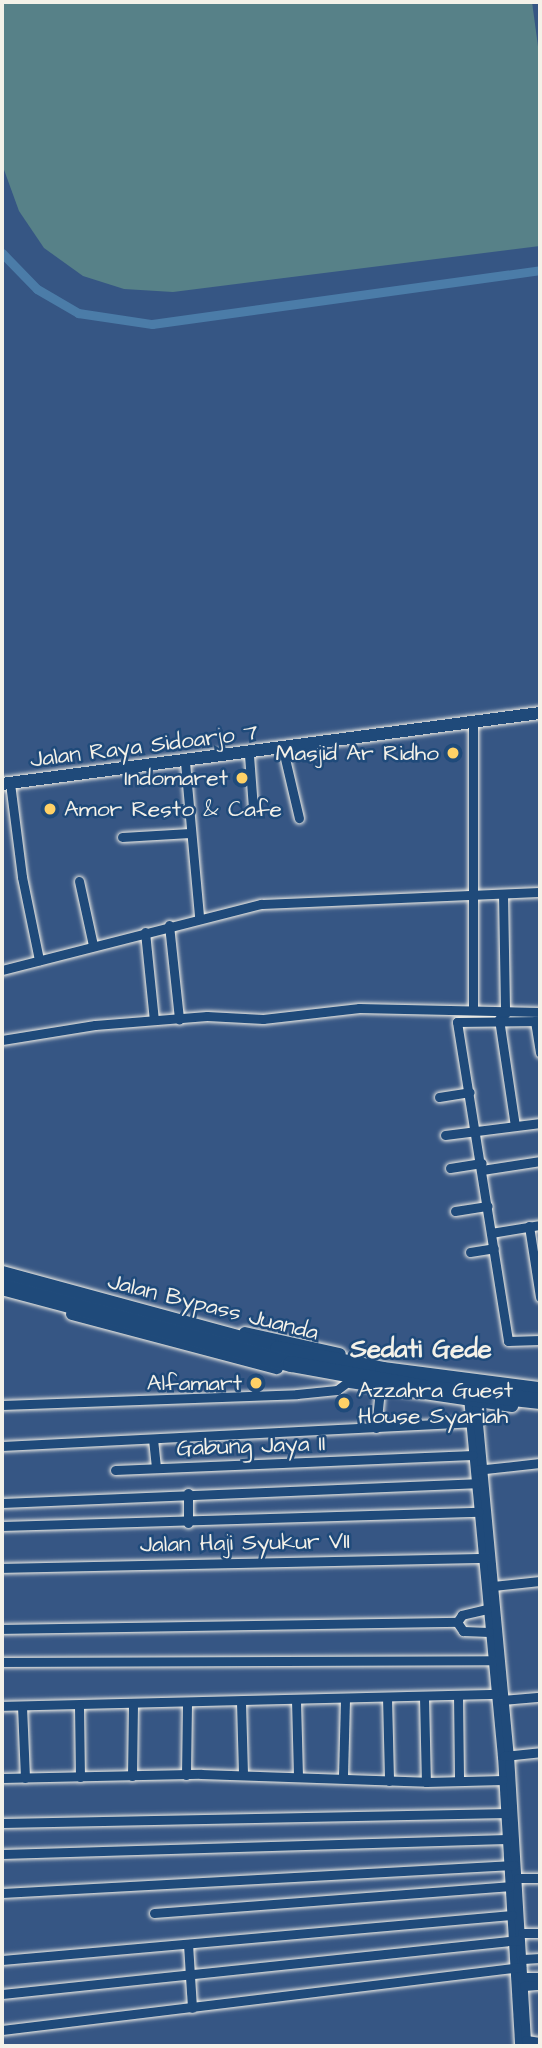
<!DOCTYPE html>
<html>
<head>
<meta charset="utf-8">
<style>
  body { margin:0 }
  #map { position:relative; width:542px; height:2048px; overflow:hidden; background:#365684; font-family:"Architects Daughter",sans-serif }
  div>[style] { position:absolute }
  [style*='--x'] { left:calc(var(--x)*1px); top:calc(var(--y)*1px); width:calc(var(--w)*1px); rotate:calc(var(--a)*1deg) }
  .green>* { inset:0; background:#578188 }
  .canal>* { height:9px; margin:-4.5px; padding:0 4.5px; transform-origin:4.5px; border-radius:4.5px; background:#4b7ca8 }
  .roads { filter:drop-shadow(0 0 2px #f4f1e8) drop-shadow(0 0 2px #f4f1e8) }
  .street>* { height:9px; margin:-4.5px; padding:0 4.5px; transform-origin:4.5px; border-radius:4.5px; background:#1f4a7a }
  .secondary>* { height:12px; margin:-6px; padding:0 6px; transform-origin:6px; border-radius:6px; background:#1f4a7a }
  .highway>* { height:16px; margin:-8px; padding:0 8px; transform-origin:8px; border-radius:8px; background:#1f4a7a }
  .dots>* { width:19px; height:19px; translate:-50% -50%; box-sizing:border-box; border:4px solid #1f4a7a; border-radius:50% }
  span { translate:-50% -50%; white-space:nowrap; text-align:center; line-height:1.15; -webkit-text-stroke:5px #1f4a7a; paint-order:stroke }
  .street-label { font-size:23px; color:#f4f1e8 }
  .poi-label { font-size:23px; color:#f4f1e8 }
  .right { translate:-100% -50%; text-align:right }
  .left { translate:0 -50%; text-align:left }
  .quarter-label { font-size:26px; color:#f4f1e8; font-weight:700 }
  .frame { position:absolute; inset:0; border:4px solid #f4f1e8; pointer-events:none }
</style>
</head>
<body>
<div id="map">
  <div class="green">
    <div style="clip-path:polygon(2px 2px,532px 2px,540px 61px,540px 246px,173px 292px,124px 289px,83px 276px,44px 248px,19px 211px,3px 167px)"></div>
  </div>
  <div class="canal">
    <div style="--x:2;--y:253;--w:50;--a:45.8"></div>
    <div style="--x:37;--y:289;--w:48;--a:30.3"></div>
    <div style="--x:78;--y:313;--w:75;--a:8.5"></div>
    <div style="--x:152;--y:324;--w:392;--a:-7.9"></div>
  </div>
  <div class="roads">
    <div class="street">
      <div style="--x:283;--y:750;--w:70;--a:76.8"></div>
      <div style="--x:249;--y:755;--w:53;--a:85.7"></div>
      <div style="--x:185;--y:762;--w:156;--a:84.8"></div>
      <div style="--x:10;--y:783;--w:95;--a:82.7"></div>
      <div style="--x:22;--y:877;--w:85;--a:78.4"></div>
      <div style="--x:122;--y:837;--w:68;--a:-3.4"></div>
      <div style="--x:79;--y:881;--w:66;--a:77.7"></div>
      <div style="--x:503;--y:894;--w:120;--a:89"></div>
      <div style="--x:169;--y:925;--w:95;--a:83.9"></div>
      <div style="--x:145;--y:932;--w:88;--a:84.2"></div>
      <div style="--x:2;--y:970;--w:267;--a:-14.3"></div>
      <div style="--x:261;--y:904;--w:279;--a:-2.5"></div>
      <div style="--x:473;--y:1008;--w:285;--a:-90"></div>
      <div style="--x:499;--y:1019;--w:108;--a:81.5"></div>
      <div style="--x:535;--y:1021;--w:32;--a:81"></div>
      <div style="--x:540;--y:1021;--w:83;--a:179.3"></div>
      <div style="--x:457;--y:1022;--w:323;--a:80.9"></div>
      <div style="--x:508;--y:1341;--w:32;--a:-2"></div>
      <div style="--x:2;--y:1040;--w:94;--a:-9.2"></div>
      <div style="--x:95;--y:1025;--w:112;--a:-4.6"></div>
      <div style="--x:207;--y:1016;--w:56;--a:3.1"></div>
      <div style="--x:263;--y:1019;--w:97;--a:-6.5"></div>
      <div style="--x:359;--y:1008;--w:181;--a:1.3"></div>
      <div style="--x:439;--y:1097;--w:31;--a:-9"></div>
      <div style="--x:445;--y:1135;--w:96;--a:-7.2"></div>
      <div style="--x:450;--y:1168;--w:32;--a:-9"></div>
      <div style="--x:482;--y:1170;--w:59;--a:-8.8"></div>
      <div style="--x:455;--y:1211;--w:33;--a:-9"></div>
      <div style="--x:529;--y:1226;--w:72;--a:81.2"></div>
      <div style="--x:491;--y:1233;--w:50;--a:-9.3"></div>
      <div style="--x:470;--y:1252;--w:24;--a:-9"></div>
      <div style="--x:468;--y:1397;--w:361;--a:84.6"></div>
      <div style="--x:502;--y:1756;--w:290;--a:86.6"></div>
      <div style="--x:476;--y:1402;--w:355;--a:84.7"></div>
      <div style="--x:509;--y:1755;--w:286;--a:86.6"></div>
      <div style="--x:526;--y:2040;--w:14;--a:8"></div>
      <div style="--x:2;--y:1405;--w:295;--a:-2.1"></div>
      <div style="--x:297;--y:1394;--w:40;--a:-5.7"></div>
      <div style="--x:337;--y:1390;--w:15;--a:-37"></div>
      <div style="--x:376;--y:1428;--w:39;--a:-84"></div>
      <div style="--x:153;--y:1439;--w:29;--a:84"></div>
      <div style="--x:2;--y:1446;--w:470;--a:-2.9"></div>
      <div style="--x:115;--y:1470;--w:358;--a:-2.4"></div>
      <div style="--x:476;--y:1470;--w:64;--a:-6.2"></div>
      <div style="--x:188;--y:1493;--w:30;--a:90"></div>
      <div style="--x:2;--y:1503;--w:474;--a:-2.4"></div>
      <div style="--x:2;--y:1526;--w:477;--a:-1.7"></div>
      <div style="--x:2;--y:1568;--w:484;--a:-1.2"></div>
      <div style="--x:493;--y:1586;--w:47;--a:-6.1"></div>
      <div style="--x:487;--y:1609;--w:26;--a:167"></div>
      <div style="--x:462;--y:1615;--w:9;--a:126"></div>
      <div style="--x:457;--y:1622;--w:11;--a:56"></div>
      <div style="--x:463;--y:1631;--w:26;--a:2"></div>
      <div style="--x:2;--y:1629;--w:455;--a:-0.9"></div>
      <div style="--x:2;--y:1662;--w:490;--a:-0.2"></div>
      <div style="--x:458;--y:1695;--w:85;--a:89.3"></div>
      <div style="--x:387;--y:1697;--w:84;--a:88.6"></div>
      <div style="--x:424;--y:1697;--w:85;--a:88.7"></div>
      <div style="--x:296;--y:1700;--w:76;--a:88.5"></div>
      <div style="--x:502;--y:1700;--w:38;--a:-5"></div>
      <div style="--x:241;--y:1702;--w:73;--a:88.4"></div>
      <div style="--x:2;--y:1706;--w:493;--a:-1.4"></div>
      <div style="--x:22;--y:1706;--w:72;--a:87.6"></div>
      <div style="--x:79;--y:1706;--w:71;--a:89.2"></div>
      <div style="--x:504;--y:1756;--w:36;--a:-6"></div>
      <div style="--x:186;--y:1775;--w:72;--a:-89.2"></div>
      <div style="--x:132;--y:1776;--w:71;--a:-89.2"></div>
      <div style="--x:343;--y:1776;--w:77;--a:-88.5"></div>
      <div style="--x:2;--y:1778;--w:199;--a:-1.2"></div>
      <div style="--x:201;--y:1774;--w:225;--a:2"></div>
      <div style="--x:426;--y:1782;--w:77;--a:-1.5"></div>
      <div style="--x:2;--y:1823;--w:509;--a:-1.13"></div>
      <div style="--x:2;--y:1854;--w:505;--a:-1.7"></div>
      <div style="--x:518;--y:1878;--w:22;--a:0"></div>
      <div style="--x:2;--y:1893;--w:513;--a:-3.13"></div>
      <div style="--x:154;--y:1913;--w:357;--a:-4.3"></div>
      <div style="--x:522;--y:1933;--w:18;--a:0"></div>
      <div style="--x:188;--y:1944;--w:64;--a:86.4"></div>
      <div style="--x:523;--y:1959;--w:17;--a:-3"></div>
      <div style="--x:2;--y:1960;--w:512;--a:-5.04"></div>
      <div style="--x:518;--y:1977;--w:22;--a:0"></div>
      <div style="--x:524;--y:1986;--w:16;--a:-4"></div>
      <div style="--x:2;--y:1994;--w:520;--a:-5.96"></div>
      <div style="--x:2;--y:2030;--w:523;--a:-6.92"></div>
    </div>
    <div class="secondary">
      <div style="--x:2;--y:784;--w:543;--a:-7.52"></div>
      <div style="--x:72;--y:1314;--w:212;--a:14.8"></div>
      <div style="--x:245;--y:1333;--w:97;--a:12.5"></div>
      <div style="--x:350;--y:1382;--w:164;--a:8.4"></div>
    </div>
    <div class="highway">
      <div style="--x:2;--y:1274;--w:286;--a:15.2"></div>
      <div style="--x:278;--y:1349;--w:107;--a:11.3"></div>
      <div style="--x:383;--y:1370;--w:158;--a:7.3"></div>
      <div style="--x:2;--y:1287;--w:299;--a:14.9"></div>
      <div style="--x:291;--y:1364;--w:135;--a:10.2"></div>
      <div style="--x:424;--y:1388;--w:117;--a:6.4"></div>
    </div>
  </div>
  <div class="dots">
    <div style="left:453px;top:753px;background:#ffd166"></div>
    <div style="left:242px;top:778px;background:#ffd166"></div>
    <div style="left:50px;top:809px;background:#ffd166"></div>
    <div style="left:256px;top:1383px;background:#ffd166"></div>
    <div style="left:344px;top:1403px;background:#ffd166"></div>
  </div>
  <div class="street-label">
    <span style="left:144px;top:746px;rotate:-7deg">Jalan Raya Sidoarjo 7</span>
    <span style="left:213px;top:1307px;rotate:14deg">Jalan Bypass Juanda</span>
    <span style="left:251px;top:1446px;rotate:-2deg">Gabung Jaya II</span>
    <span style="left:245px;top:1543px;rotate:-1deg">Jalan Haji Syukur VII</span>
  </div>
  <div class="poi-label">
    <span class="right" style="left:439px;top:753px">Masjid Ar Ridho</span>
    <span class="right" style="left:228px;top:778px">Indomaret</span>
    <span class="left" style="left:64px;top:809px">Amor Resto &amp; Cafe</span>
    <span class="right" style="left:242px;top:1383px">Alfamart</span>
    <span class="left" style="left:358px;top:1403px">Azzahra Guest<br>House Syariah</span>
  </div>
  <div class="quarter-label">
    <span style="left:421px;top:1350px">Sedati Gede</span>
  </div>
  <div class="frame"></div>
</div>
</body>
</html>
